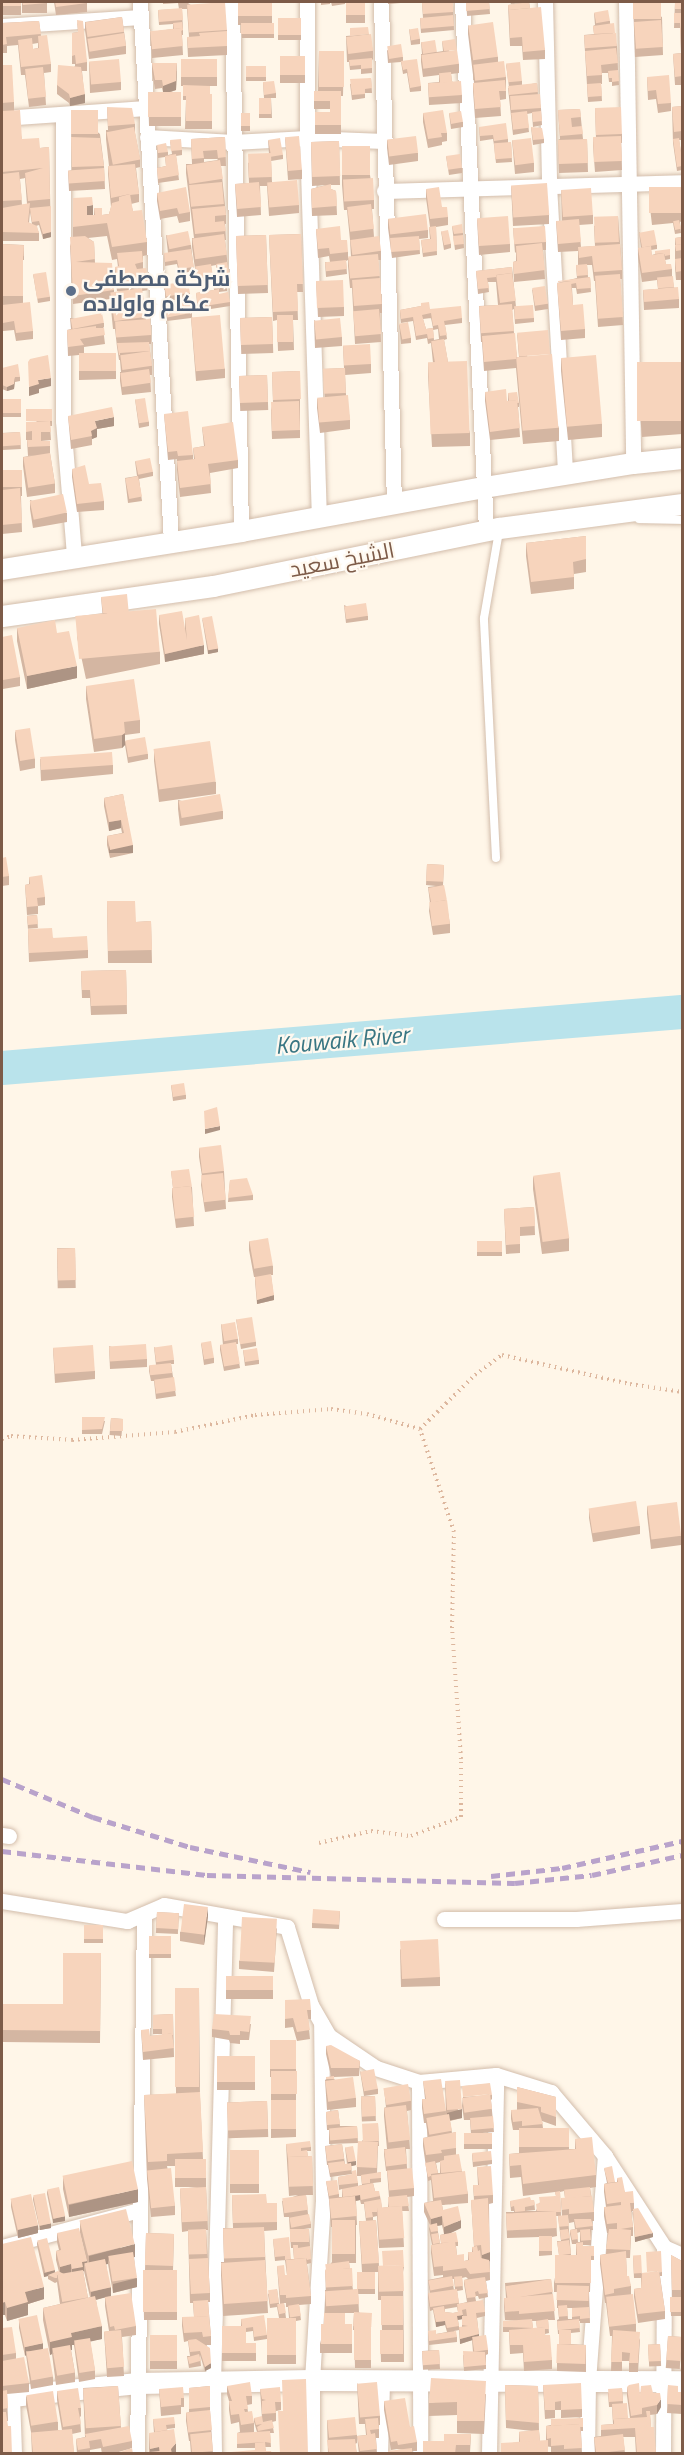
<!DOCTYPE html>
<html>
<head>
<meta charset="utf-8">
<style>
  body { margin:0 }
  #map { position:relative; width:684px; height:2455px; overflow:hidden; background:#fff6e8; font-family:"Titillium Web",Cairo,sans-serif }
  div>[style] { position:absolute }
  [style*='--x'] { left:calc(var(--x)*1px); top:calc(var(--y)*1px); width:calc(var(--w)*1px); rotate:calc(var(--a)*1deg) }
  .river>* { height:34px; margin:-17px; padding:0 17px; transform-origin:17px; border-radius:17px; background:#b9e3eb }
  .path>* { height:4px; margin-top:-2px; transform-origin:0; background:repeating-linear-gradient(90deg,#ddb79e 0 1.5px,transparent 0 6px) }
  .roads { filter:drop-shadow(0 0 2px #d3bdab) drop-shadow(0 0 2px #d3bdab) }
  .lane>* { height:8px; margin:-4px; padding:0 4px; transform-origin:4px; border-radius:4px; background:#fff }
  .street>* { height:15px; margin:-7.5px; padding:0 7.5px; transform-origin:7.5px; border-radius:7.5px; background:#fff }
  .secondary>* { height:21px; margin:-10.5px; padding:0 10.5px; transform-origin:10.5px; border-radius:10.5px; background:#fff }
  .rail>* { height:4.5px; margin-top:-2.25px; transform-origin:0; background:repeating-linear-gradient(90deg,#b9a3cb 0 9px,transparent 0 15px) }
  .wall>* { inset:0; background:#d4b6a2; transform-origin:0 0 }
  .shaded-wall>* { inset:0; background:#ad9484; transform-origin:0 0 }
  .building>* { inset:0; background:#f7d4bc; transform-origin:0 0 }
  .dots>* { width:16px; height:16px; translate:-50% -50%; box-sizing:border-box; border:3px solid #fff9f0; border-radius:50% }
  span { translate:-50% -50%; white-space:nowrap; text-align:center; line-height:1.15; -webkit-text-stroke:4.5px #fff9f0; paint-order:stroke }
  .service-label { font-size:22px; color:#4e5e75; font-weight:700 }
  .left { translate:0 -50%; text-align:left }
  .street-label { font-size:22px; color:#7d5b48 }
  .water-label { font-size:24px; color:#397683; font-style:italic }
  .frame { position:absolute; inset:0; border:3px solid #7d5b48; pointer-events:none }
</style>
</head>
<body>
<div id="map">
  <div class="river">
    <div style="--x:2;--y:1068;--w:682;--a:-4.71"></div>
  </div>
  <div class="path">
    <div style="--x:2;--y:1439;--w:9;--a:-18"></div>
    <div style="--x:11;--y:1436;--w:61;--a:3.8"></div>
    <div style="--x:72;--y:1440;--w:103;--a:-4.4"></div>
    <div style="--x:175;--y:1432;--w:82;--a:-12"></div>
    <div style="--x:255;--y:1415;--w:76;--a:-4.5"></div>
    <div style="--x:331;--y:1409;--w:36;--a:8"></div>
    <div style="--x:367;--y:1414;--w:55;--a:15.8"></div>
    <div style="--x:420;--y:1429;--w:77;--a:-44.5"></div>
    <div style="--x:475;--y:1375;--w:34;--a:-37"></div>
    <div style="--x:502;--y:1355;--w:131;--a:12.8"></div>
    <div style="--x:630;--y:1384;--w:53;--a:8.7"></div>
    <div style="--x:319;--y:1843;--w:53;--a:-13"></div>
    <div style="--x:371;--y:1831;--w:40;--a:7.1"></div>
    <div style="--x:411;--y:1836;--w:53;--a:-20.8"></div>
    <div style="--x:461;--y:1817;--w:58;--a:-90"></div>
    <div style="--x:461;--y:1759;--w:131;--a:-93.9"></div>
    <div style="--x:452;--y:1628;--w:96;--a:-88.8"></div>
    <div style="--x:454;--y:1532;--w:108;--a:-108.3"></div>
  </div>
  <div class="roads">
    <div class="lane">
      <div style="--x:639;--y:519;--w:43;--a:1.3"></div>
      <div style="--x:496;--y:858;--w:240;--a:-92.9"></div>
      <div style="--x:484;--y:618;--w:88;--a:-80.2"></div>
    </div>
    <div class="street">
      <div style="--x:140;--y:2;--w:541;--a:86.71"></div>
      <div style="--x:232;--y:2;--w:529;--a:89.03"></div>
      <div style="--x:307;--y:2;--w:136;--a:90"></div>
      <div style="--x:307;--y:138;--w:379;--a:88.2"></div>
      <div style="--x:381;--y:2;--w:502;--a:88.52"></div>
      <div style="--x:462;--y:2;--w:529;--a:87.4"></div>
      <div style="--x:545;--y:2;--w:183;--a:88.7"></div>
      <div style="--x:549;--y:185;--w:290;--a:86.8"></div>
      <div style="--x:626;--y:2;--w:461;--a:89.1"></div>
      <div style="--x:2;--y:26;--w:139;--a:-3.7"></div>
      <div style="--x:63;--y:115;--w:306;--a:90"></div>
      <div style="--x:63;--y:421;--w:135;--a:85.3"></div>
      <div style="--x:2;--y:118;--w:144;--a:-4"></div>
      <div style="--x:147;--y:137;--w:86;--a:3.3"></div>
      <div style="--x:233;--y:142;--w:74;--a:-3.1"></div>
      <div style="--x:307;--y:138;--w:77;--a:2.2"></div>
      <div style="--x:384;--y:191;--w:298;--a:-1.7"></div>
      <div style="--x:2;--y:1835;--w:7;--a:8"></div>
      <div style="--x:2;--y:1901;--w:127;--a:9.1"></div>
      <div style="--x:127;--y:1921;--w:40;--a:-23.4"></div>
      <div style="--x:164;--y:1905;--w:125;--a:10.1"></div>
      <div style="--x:287;--y:1927;--w:82;--a:72.9"></div>
      <div style="--x:311;--y:2005;--w:36;--a:60"></div>
      <div style="--x:329;--y:2036;--w:57;--a:34.2"></div>
      <div style="--x:376;--y:2068;--w:45;--a:18"></div>
      <div style="--x:419;--y:2082;--w:77;--a:-5.2"></div>
      <div style="--x:496;--y:2075;--w:58;--a:17.2"></div>
      <div style="--x:551;--y:2092;--w:84;--a:49.8"></div>
      <div style="--x:605;--y:2156;--w:108;--a:57"></div>
      <div style="--x:664;--y:2247;--w:20;--a:24"></div>
      <div style="--x:444;--y:1919;--w:132;--a:0"></div>
      <div style="--x:576;--y:1919;--w:106;--a:-4.3"></div>
      <div style="--x:419;--y:2082;--w:372;--a:89.8"></div>
      <div style="--x:2;--y:2247;--w:142;--a:-15.1"></div>
      <div style="--x:12;--y:2396;--w:58;--a:88"></div>
      <div style="--x:137;--y:2454;--w:540;--a:-89.26"></div>
      <div style="--x:214;--y:2454;--w:72;--a:-90.8"></div>
      <div style="--x:213;--y:2382;--w:465;--a:-88.5"></div>
      <div style="--x:312;--y:2454;--w:74;--a:-90"></div>
      <div style="--x:312;--y:2380;--w:178;--a:-86.5"></div>
      <div style="--x:323;--y:2202;--w:179;--a:-90.6"></div>
      <div style="--x:380;--y:2454;--w:73;--a:-88.4"></div>
      <div style="--x:489;--y:2454;--w:379;--a:-88.9"></div>
      <div style="--x:587;--y:2454;--w:73;--a:-89.2"></div>
      <div style="--x:588;--y:2381;--w:226;--a:-85.7"></div>
      <div style="--x:663;--y:2454;--w:207;--a:-89.7"></div>
    </div>
    <div class="secondary">
      <div style="--x:2;--y:569;--w:242;--a:-9"></div>
      <div style="--x:241;--y:531;--w:247;--a:-10.3"></div>
      <div style="--x:484;--y:487;--w:151;--a:-9.2"></div>
      <div style="--x:633;--y:463;--w:49;--a:-5.8"></div>
      <div style="--x:2;--y:616;--w:213;--a:-8.1"></div>
      <div style="--x:213;--y:586;--w:292;--a:-11.5"></div>
      <div style="--x:499;--y:528;--w:185;--a:-7.5"></div>
      <div style="--x:2;--y:2397;--w:136;--a:-5.9"></div>
      <div style="--x:137;--y:2383;--w:175;--a:-1"></div>
      <div style="--x:312;--y:2380;--w:370;--a:0.2"></div>
    </div>
  </div>
  <div class="rail">
    <div style="--x:2;--y:1779;--w:99;--a:22.7"></div>
    <div style="--x:93;--y:1817;--w:102;--a:17.2"></div>
    <div style="--x:190;--y:1847;--w:123;--a:11.8"></div>
    <div style="--x:2;--y:1851;--w:206;--a:6.7"></div>
    <div style="--x:207;--y:1875;--w:308;--a:1.5"></div>
    <div style="--x:515;--y:1883;--w:77;--a:-5.9"></div>
    <div style="--x:592;--y:1875;--w:92;--a:-12.5"></div>
    <div style="--x:491;--y:1876;--w:71;--a:-6.4"></div>
    <div style="--x:562;--y:1868;--w:123;--a:-12.7"></div>
  </div>
  <div class="wall">
    <div style="left:2px;top:2px;width:19px;height:13px"></div>
    <div style="left:22px;top:2px;width:25px;height:11px"></div>
    <div style="clip-path:polygon(54px 2px,87px 2px,87px 12px,56px 15px)"></div>
    <div style="clip-path:polygon(163px 2px,188px 2px,188px 3px,227px 30px,227px 55px,188px 57px,187px 37px,189px 37px,187px 9px,182px 9px,183px 30px,183px 35px,182px 35px,183px 55px,152px 58px,150px 32px,173px 29px,173px 24px,159px 25px,158px 10px,179px 9px,178px 3px,163px 4px)"></div>
    <div style="clip-path:polygon(238px 2px,275px 2px,275px 3px,272px 2px,272px 23px,274px 23px,274px 38px,242px 38px,241px 25px,238px 25px)"></div>
    <div style="clip-path:polygon(321px 2px,330px 2px,330px 4px,321px 5px)"></div>
    <div style="clip-path:polygon(331px 2px,345px 2px,345px 4px,332px 6px)"></div>
    <div style="left:346px;top:2px;width:19px;height:21px"></div>
    <div style="clip-path:polygon(388px 2px,413px 2px,388px 4px)"></div>
    <div style="clip-path:polygon(420px 2px,453px 2px,454px 30px,421px 33px,420px 18px,423px 18px,422px 3px,433px 2px,420px 3px)"></div>
    <div style="left:489px;top:2px;width:12px;height:23px;rotate:85deg"></div>
    <div style="clip-path:polygon(510px 2px,529px 2px,530px 8px,545px 50px,545px 59px,523px 60px,522px 46px,510px 46px,508px 5px,523px 3px,511px 4px)"></div>
    <div style="clip-path:polygon(633px 2px,662px 17px,663px 55px,635px 57px)"></div>
    <div style="clip-path:polygon(675px 2px,682px 2px,682px 85px,675px 85px,673px 54px,681px 53px,680px 28px,674px 28px)"></div>
    <div style="clip-path:polygon(594px 13px,610px 21px,610px 23px,617px 46px,618px 70px,619px 85px,612px 86px,612px 82px,609px 82px,608px 73px,602px 73px,602px 84px,601px 84px,602px 101px,588px 102px,584px 35px,594px 34px,593px 26px,595px 25px)"></div>
    <div style="clip-path:polygon(122px 17px,126px 46px,126px 54px,89px 59px,85px 30px,85px 22px)"></div>
    <div style="left:301px;top:18px;width:22px;height:23px;rotate:90deg"></div>
    <div style="clip-path:polygon(77px 20px,87px 62px,87px 71px,82px 71px,85px 103px,70px 106px,69px 103px,57px 94px,57px 85px,75px 66px,75px 64px,72px 64px,72px 33px,78px 32px)"></div>
    <div style="clip-path:polygon(evenodd,39px 21px,41px 36px,51px 64px,51px 72px,44px 73px,46px 105px,29px 107px,25px 75px,21px 75px,18px 45px,7px 46px,7px 53px,2px 53px,2px 23px,39px 21px,38px 43px,38px 48px,33px 49px,32px 44px,38px 43px)"></div>
    <div style="clip-path:polygon(468px 25px,498px 57px,498px 62px,506px 77px,506px 99px,500px 100px,501px 116px,475px 118px,473px 91px,473px 83px,474px 83px,468px 34px)"></div>
    <div style="clip-path:polygon(409px 29px,420px 39px,420px 44px,411px 45px)"></div>
    <div style="clip-path:polygon(369px 34px,373px 51px,373px 59px,372px 60px,372px 73px,361px 74px,361px 69px,350px 70px,349px 62px,347px 62px,346px 36px)"></div>
    <div style="clip-path:polygon(442px 41px,459px 64px,459px 73px,451px 74px,452px 81px,462px 95px,462px 103px,429px 105px,428px 83px,439px 82px,439px 75px,423px 77px,421px 62px,421px 54px,422px 54px,421px 42px,437px 52px,443px 51px)"></div>
    <div style="clip-path:polygon(387px 50px,403px 57px,403px 61px,421px 86px,421px 91px,410px 92px,407px 73px,403px 74px,401px 62px,388px 63px)"></div>
    <div style="clip-path:polygon(319px 51px,344px 51px,343px 96px,341px 96px,341px 134px,315px 134px,315px 112px,330px 112px,330px 109px,314px 109px,314px 91px,318px 91px)"></div>
    <div style="left:280px;top:56px;width:25px;height:27px"></div>
    <div style="clip-path:polygon(181px 59px,217px 59px,217px 86px,210px 86px,210px 94px,212px 94px,212px 129px,185px 129px,186px 100px,183px 100px,183px 86px,181px 86px)"></div>
    <div style="clip-path:polygon(89px 62px,121px 82px,121px 90px,90px 93px)"></div>
    <div style="clip-path:polygon(152px 63px,177px 71px,176px 90px,171px 92px,181px 92px,181px 126px,149px 126px,148px 92px,163px 92px,162px 88px,155px 89px,152px 72px)"></div>
    <div style="clip-path:polygon(506px 64px,522px 81px,522px 85px,509px 87px)"></div>
    <div style="clip-path:polygon(evenodd,2px 65px,14px 102px,14px 110px,22px 139px,40px 148px,49px 147px,51px 237px,43px 239px,39px 225px,36px 226px,39px 233px,39px 241px,2px 241px,2px 65px,25px 178px,27px 204px,22px 205px,20px 179px,25px 178px,2px 65px,30px 212px,32px 224px,29px 223px,30px 212px)"></div>
    <div style="left:246px;top:66px;width:20px;height:15px"></div>
    <div style="clip-path:polygon(647px 77px,671px 103px,671px 111px,658px 113px,656px 99px,648px 100px)"></div>
    <div style="clip-path:polygon(371px 78px,372px 93px,365px 93px,365px 98px,352px 100px,350px 84px)"></div>
    <div style="clip-path:polygon(263px 82px,276px 93px,276px 98px,271px 98px,272px 118px,259px 118px,259px 98px,264px 98px)"></div>
    <div style="clip-path:polygon(537px 83px,538px 95px,541px 108px,542px 125px,533px 127px,532px 113px,527px 114px,529px 132px,513px 135px,508px 88px)"></div>
    <div style="clip-path:polygon(682px 106px,682px 140px,679px 140px,681px 152px,682px 152px,682px 170px,677px 171px,673px 143px,672px 107px)"></div>
    <div style="clip-path:polygon(evenodd,107px 107px,135px 124px,135px 133px,140px 159px,140px 167px,136px 168px,139px 194px,139px 202px,131px 204px,133px 211px,147px 242px,147px 255px,143px 256px,143px 268px,149px 282px,149px 290px,142px 291px,146px 320px,151px 335px,151px 344px,149px 344px,152px 366px,152px 375px,150px 375px,151px 392px,122px 395px,120px 381px,120px 372px,121px 372px,120px 360px,119px 360px,117px 347px,115px 329px,113px 329px,110px 299px,73px 304px,70px 246px,73px 237px,73px 198px,93px 215px,94px 215px,94px 208px,102px 215px,109px 214px,111px 207px,108px 174px,108px 166px,109px 166px,106px 139px,106px 130px,108px 130px,107px 107px,107px 236px,112px 260px,117px 259px,118px 267px,115px 267px,115px 276px,117px 291px,120px 291px,114px 293px,114px 290px,95px 263px,94px 242px,88px 238px,107px 236px)"></div>
    <div style="clip-path:polygon(595px 108px,622px 134px,622px 143px,621px 143px,622px 170px,595px 172px,593px 146px,593px 138px,596px 138px)"></div>
    <div style="clip-path:polygon(580px 109px,583px 139px,587px 139px,588px 172px,559px 173px,558px 140px,560px 139px,558px 110px)"></div>
    <div style="clip-path:polygon(71px 110px,100px 134px,104px 166px,105px 189px,69px 191px,68px 171px,72px 170px)"></div>
    <div style="left:241px;top:113px;width:9px;height:18px"></div>
    <div style="clip-path:polygon(423px 113px,447px 133px,447px 141px,442px 142px,442px 145px,428px 148px,423px 122px)"></div>
    <div style="clip-path:polygon(449px 113px,463px 122px,463px 127px,451px 129px)"></div>
    <div style="clip-path:polygon(479px 127px,508px 139px,508px 143px,511px 142px,512px 162px,496px 163px,494px 145px,493px 139px,480px 141px)"></div>
    <div style="clip-path:polygon(531px 127px,544px 139px,544px 143px,533px 145px)"></div>
    <div style="clip-path:polygon(evenodd,225px 137px,226px 166px,221px 166px,226px 215px,226px 224px,225px 224px,226px 240px,225px 240px,229px 277px,218px 278px,216px 265px,211px 266px,213px 280px,197px 283px,192px 247px,192px 238px,194px 238px,186px 173px,186px 164px,192px 164px,191px 139px,225px 137px,204px 159px,217px 159px,218px 160px,204px 162px,204px 159px)"></div>
    <div style="clip-path:polygon(285px 137px,302px 170px,302px 179px,288px 180px)"></div>
    <div style="clip-path:polygon(268px 140px,283px 155px,283px 159px,271px 161px,272px 182px,299px 205px,299px 213px,269px 216px,267px 186px,260px 186px,261px 215px,237px 217px,235px 184px,249px 183px,248px 163px,269px 154px)"></div>
    <div style="clip-path:polygon(387px 140px,418px 153px,418px 161px,389px 165px,387px 148px)"></div>
    <div style="clip-path:polygon(512px 140px,534px 163px,534px 172px,515px 174px)"></div>
    <div style="clip-path:polygon(170px 141px,182px 150px,182px 155px,176px 156px,179px 180px,158px 183px,157px 168px,166px 166px,165px 157px,158px 158px,157px 145px,168px 152px,168px 155px,172px 154px)"></div>
    <div style="clip-path:polygon(339px 141px,340px 185px,331px 185px,331px 189px,336px 191px,337px 215px,312px 216px,311px 189px,326px 185px,312px 186px,311px 142px)"></div>
    <div style="clip-path:polygon(342px 147px,370px 175px,374px 200px,374px 209px,372px 209px,374px 237px,381px 251px,381px 260px,378px 260px,382px 304px,382px 313px,380px 313px,381px 342px,355px 344px,352px 288px,350px 288px,348px 266px,348px 258px,351px 257px,350px 240px,347px 210px,344px 210px,342px 185px)"></div>
    <div style="clip-path:polygon(446px 156px,462px 168px,462px 173px,449px 175px)"></div>
    <div style="clip-path:polygon(511px 186px,549px 215px,549px 224px,513px 226px)"></div>
    <div style="clip-path:polygon(426px 189px,442px 207px,448px 217px,448px 225px,436px 227px,437px 255px,423px 257px,421px 240px,430px 239px,429px 227px,430px 227px,426px 198px)"></div>
    <div style="clip-path:polygon(561px 190px,593px 215px,593px 224px,579px 225px,581px 247px,595px 246px,594px 226px,618px 216px,622px 270px,622px 279px,620px 279px,623px 325px,598px 327px,595px 281px,594px 281px,592px 265px,587px 265px,588px 277px,590px 277px,591px 292px,577px 294px,576px 288px,572px 288px,573px 305px,585px 329px,585px 338px,561px 340px,557px 283px,577px 278px,576px 265px,578px 265px,578px 251px,558px 252px,556px 221px,562px 221px)"></div>
    <div style="clip-path:polygon(682px 190px,682px 221px,680px 222px,681px 233px,675px 234px,673px 223px,652px 225px,649px 199px,649px 191px)"></div>
    <div style="clip-path:polygon(157px 193px,190px 212px,190px 221px,179px 223px,177px 216px,160px 219px,157px 201px)"></div>
    <div style="clip-path:polygon(388px 219px,428px 230px,428px 238px,419px 239px,420px 254px,392px 258px,388px 228px)"></div>
    <div style="clip-path:polygon(477px 219px,510px 244px,510px 252px,479px 255px)"></div>
    <div style="clip-path:polygon(452px 226px,463px 233px,464px 248px,455px 250px)"></div>
    <div style="clip-path:polygon(513px 228px,546px 242px,546px 250px,543px 250px,545px 279px,514px 282px,513px 262px,516px 261px,516px 252px,515px 253px)"></div>
    <div style="clip-path:polygon(316px 229px,341px 240px,348px 252px,348px 260px,346px 261px,347px 274px,326px 277px,325px 262px,330px 262px,329px 256px,318px 258px)"></div>
    <div style="clip-path:polygon(441px 231px,451px 244px,451px 248px,444px 250px)"></div>
    <div style="clip-path:polygon(639px 232px,657px 245px,657px 249px,651px 250px,652px 255px,655px 254px,655px 251px,670px 255px,670px 259px,665px 260px,666px 264px,672px 269px,672px 276px,674px 287px,679px 299px,679px 308px,644px 310px,643px 290px,658px 289px,657px 280px,642px 282px,638px 257px,638px 248px,641px 248px)"></div>
    <div style="clip-path:polygon(301px 234px,303px 292px,297px 292px,298px 320px,293px 320px,294px 350px,278px 351px,277px 320px,273px 321px,269px 235px)"></div>
    <div style="clip-path:polygon(166px 235px,191px 245px,194px 271px,179px 274px,177px 264px,165px 266px,164px 253px,168px 253px)"></div>
    <div style="left:266px;top:235px;width:58px;height:30px;rotate:88deg"></div>
    <div style="clip-path:polygon(682px 237px,682px 283px,682px 280px,676px 280px,675px 268px,675px 238px)"></div>
    <div style="clip-path:polygon(2px 244px,24px 245px,24px 260px,23px 260px,23px 303px,33px 331px,33px 339px,16px 341px,14px 330px,3px 331px,2px 313px)"></div>
    <div style="clip-path:polygon(512px 267px,516px 307px,534px 318px,534px 322px,515px 324px,514px 309px,512px 310px,514px 333px,517px 357px,519px 357px,517px 333px,559px 428px,559px 441px,523px 444px,516px 368px,484px 371px,482px 342px,481px 342px,479px 306px,498px 305px,496px 282px,488px 282px,489px 292px,478px 294px,476px 271px)"></div>
    <div style="clip-path:polygon(33px 274px,50px 297px,50px 301px,38px 303px)"></div>
    <div style="clip-path:polygon(316px 281px,344px 307px,344px 316px,318px 317px)"></div>
    <div style="clip-path:polygon(213px 282px,227px 287px,227px 291px,219px 292px,219px 294px,230px 302px,230px 306px,198px 311px,196px 293px,214px 290px)"></div>
    <div style="clip-path:polygon(164px 284px,190px 293px,190px 298px,166px 301px)"></div>
    <div style="clip-path:polygon(532px 289px,548px 304px,548px 309px,535px 311px)"></div>
    <div style="clip-path:polygon(164px 302px,192px 313px,192px 317px,225px 369px,225px 378px,196px 381px,191px 318px,167px 321px)"></div>
    <div style="clip-path:polygon(evenodd,421px 303px,430px 309px,462px 318px,462px 323px,445px 325px,447px 339px,444px 340px,448px 362px,470px 433px,470px 446px,432px 447px,428px 376px,428px 363px,433px 363px,431px 343px,428px 344px,427px 338px,416px 340px,413px 321px,401px 323px,400px 314px,400px 310px,421px 306px,421px 303px,431px 318px,433px 328px,426px 329px,423px 319px,431px 318px,421px 303px,438px 329px,439px 339px,434px 340px,433px 330px,438px 329px)"></div>
    <div style="left:272px;top:317px;width:36px;height:32px;rotate:88deg"></div>
    <div style="clip-path:polygon(70px 318px,104px 323px,104px 327px,103px 328px,105px 344px,84px 347px,84px 354px,116px 353px,116px 379px,79px 380px,79px 355px,68px 356px,67px 330px,71px 329px)"></div>
    <div style="clip-path:polygon(314px 320px,342px 337px,342px 346px,315px 348px)"></div>
    <div style="clip-path:polygon(399px 324px,411px 338px,411px 343px,401px 344px)"></div>
    <div style="clip-path:polygon(343px 346px,371px 364px,371px 373px,345px 375px,346px 395px,350px 420px,350px 429px,320px 433px,317px 408px,317px 399px,325px 398px,323px 369px,344px 368px)"></div>
    <div style="clip-path:polygon(561px 358px,602px 424px,602px 437px,568px 440px,561px 371px)"></div>
    <div style="clip-path:polygon(682px 362px,682px 434px,642px 437px,637px 379px,637px 366px)"></div>
    <div style="clip-path:polygon(2px 368px,20px 377px,20px 381px,15px 382px,14px 389px,7px 391px,2px 389px)"></div>
    <div style="clip-path:polygon(300px 371px,300px 438px,272px 439px,271px 410px,273px 402px,272px 372px)"></div>
    <div style="left:267px;top:375px;width:35px;height:28px;rotate:88deg"></div>
    <div style="clip-path:polygon(485px 392px,507px 401px,508px 401px,508px 393px,519px 403px,519px 407px,518px 407px,520px 437px,490px 440px,485px 401px)"></div>
    <div style="left:2px;top:399px;width:19px;height:18px"></div>
    <div style="clip-path:polygon(135px 399px,149px 422px,149px 426px,139px 428px)"></div>
    <div style="clip-path:polygon(52px 409px,52px 426px,50px 426px,51px 440px,41px 441px,50px 446px,50px 453px,55px 484px,55px 493px,27px 497px,23px 466px,23px 457px,35px 455px,28px 456px,27px 440px,26px 440px,26px 430px)"></div>
    <div style="clip-path:polygon(164px 414px,193px 455px,193px 459px,194px 459px,193px 448px,204px 446px,202px 427px,238px 460px,238px 468px,210px 473px,211px 493px,180px 497px,177px 470px,177px 459px,168px 460px)"></div>
    <div style="clip-path:polygon(68px 416px,114px 426px,97px 429px,97px 437px,92px 439px,92px 445px,71px 449px)"></div>
    <div style="left:20px;top:432px;width:17px;height:18px;rotate:87deg"></div>
    <div style="clip-path:polygon(135px 461px,153px 472px,153px 476px,139px 479px,142px 501px,128px 503px,125px 478px,137px 476px)"></div>
    <div style="clip-path:polygon(72px 469px,104px 501px,104px 510px,77px 512px,72px 477px)"></div>
    <div style="clip-path:polygon(2px 470px,22px 470px,22px 496px,21px 496px,22px 532px,2px 534px)"></div>
    <div style="clip-path:polygon(30px 500px,67px 513px,67px 522px,33px 528px,30px 509px)"></div>
    <div style="clip-path:polygon(586px 536px,586px 572px,574px 574px,574px 589px,531px 594px,526px 556px,526px 543px)"></div>
    <div style="clip-path:polygon(101px 597px,129px 615px,160px 652px,160px 664px,86px 679px,77px 637px,77px 625px,103px 620px)"></div>
    <div style="clip-path:polygon(344px 605px,368px 616px,368px 620px,346px 623px)"></div>
    <div style="clip-path:polygon(159px 615px,185px 631px,185px 618px,204px 654px,165px 662px,159px 624px)"></div>
    <div style="clip-path:polygon(202px 618px,218px 652px,208px 654px)"></div>
    <div style="clip-path:polygon(17px 628px,77px 678px,27px 689px,17px 641px)"></div>
    <div style="clip-path:polygon(2px 637px,20px 677px,20px 686px,3px 689px,2px 682px)"></div>
    <div style="clip-path:polygon(86px 686px,140px 720px,140px 733px,125px 735px,125px 741px,148px 754px,148px 759px,128px 763px,125px 745px,122px 748px,94px 752px,86px 699px)"></div>
    <div style="clip-path:polygon(15px 731px,35px 759px,35px 768px,20px 771px,15px 740px)"></div>
    <div style="clip-path:polygon(154px 749px,216px 782px,216px 794px,159px 802px,154px 761px)"></div>
    <div style="clip-path:polygon(40px 759px,113px 765px,113px 774px,41px 781px)"></div>
    <div style="clip-path:polygon(123px 794px,133px 853px,110px 858px,107px 845px,107px 836px,122px 833px,121px 828px,109px 831px,104px 806px,104px 798px)"></div>
    <div style="clip-path:polygon(178px 800px,223px 811px,223px 819px,180px 826px,178px 809px)"></div>
    <div style="clip-path:polygon(2px 858px,9px 876px,9px 885px,2px 886px)"></div>
    <div style="clip-path:polygon(427px 864px,444px 865px,443px 885px,450px 924px,450px 933px,433px 935px,429px 911px,430px 903px,428px 887px,436px 886px,426px 885px)"></div>
    <div style="clip-path:polygon(29px 877px,45px 897px,45px 905px,38px 906px,38px 914px,27px 915px,25px 885px,29px 884px)"></div>
    <div style="clip-path:polygon(107px 901px,136px 922px,151px 921px,152px 963px,108px 963px)"></div>
    <div style="left:37px;top:915px;width:13px;height:10px;rotate:86deg"></div>
    <div style="clip-path:polygon(28px 929px,88px 950px,88px 958px,29px 962px)"></div>
    <div style="clip-path:polygon(126px 970px,127px 1014px,91px 1015px,90px 998px,82px 998px,81px 971px)"></div>
    <div style="clip-path:polygon(171px 1085px,186px 1095px,186px 1099px,173px 1101px)"></div>
    <div style="clip-path:polygon(199px 1148px,224px 1171px,226px 1209px,205px 1212px,201px 1185px,202px 1176px,199px 1157px)"></div>
    <div style="clip-path:polygon(171px 1171px,192px 1187px,194px 1226px,176px 1228px,172px 1197px,172px 1188px,173px 1188px)"></div>
    <div style="clip-path:polygon(533px 1176px,569px 1238px,569px 1251px,542px 1254px,533px 1189px)"></div>
    <div style="clip-path:polygon(230px 1180px,253px 1195px,253px 1200px,228px 1202px)"></div>
    <div style="clip-path:polygon(534px 1207px,535px 1235px,520px 1236px,520px 1253px,506px 1254px,504px 1209px)"></div>
    <div style="clip-path:polygon(249px 1241px,273px 1266px,273px 1275px,271px 1275px,274px 1300px,257px 1304px,255px 1281px,255px 1277px,254px 1277px,249px 1250px)"></div>
    <div style="left:502px;top:1241px;width:15px;height:25px;rotate:90deg"></div>
    <div style="left:75px;top:1248px;width:40px;height:18px;rotate:89deg"></div>
    <div style="clip-path:polygon(236px 1319px,256px 1342px,256px 1346px,241px 1349px)"></div>
    <div style="clip-path:polygon(221px 1324px,238px 1339px,238px 1344px,236px 1344px,240px 1368px,224px 1371px,220px 1350px,220px 1345px,223px 1345px)"></div>
    <div style="clip-path:polygon(201px 1343px,214px 1358px,214px 1363px,204px 1365px)"></div>
    <div style="clip-path:polygon(109px 1346px,147px 1359px,147px 1367px,110px 1369px)"></div>
    <div style="clip-path:polygon(154px 1347px,174px 1360px,174px 1364px,171px 1364px,176px 1396px,156px 1399px,154px 1381px,151px 1381px,149px 1371px,149px 1366px,156px 1365px)"></div>
    <div style="clip-path:polygon(53px 1348px,95px 1371px,95px 1379px,55px 1383px)"></div>
    <div style="clip-path:polygon(243px 1350px,259px 1360px,259px 1364px,245px 1366px)"></div>
    <div style="clip-path:polygon(82px 1417px,105px 1421px,102px 1434px,82px 1434px)"></div>
    <div style="left:111px;top:1418px;width:12px;height:17px;rotate:5deg"></div>
    <div style="clip-path:polygon(647px 1506px,681px 1536px,681px 1545px,651px 1549px,647px 1514px)"></div>
    <div style="clip-path:polygon(589px 1509px,640px 1526px,640px 1534px,593px 1542px,589px 1518px)"></div>
    <div style="clip-path:polygon(340px 1911px,339px 1929px,312px 1928px,312px 1923px)"></div>
    <div style="left:157px;top:1912px;width:22px;height:21px;rotate:3deg"></div>
    <div style="clip-path:polygon(208px 1916px,204px 1945px,180px 1941px,180px 1932px)"></div>
    <div style="left:84px;top:1925px;width:19px;height:18px"></div>
    <div style="clip-path:polygon(277px 1928px,274px 1972px,239px 1969px,239px 1961px)"></div>
    <div style="left:149px;top:1936px;width:22px;height:22px"></div>
    <div style="clip-path:polygon(400px 1949px,440px 1977px,440px 1986px,401px 1987px)"></div>
    <div style="clip-path:polygon(101px 1953px,100px 2043px,2px 2042px,2px 2004px,63px 2004px)"></div>
    <div style="left:226px;top:1976px;width:47px;height:23px"></div>
    <div style="clip-path:polygon(175px 1988px,199px 1988px,200px 2097px,203px 2159px,206px 2159px,206px 2187px,208px 2230px,206px 2230px,210px 2293px,210px 2302px,208px 2302px,211px 2336px,211px 2345px,206px 2345px,211px 2368px,205px 2371px,200px 2355px,201px 2366px,189px 2368px,187px 2356px,190px 2356px,188px 2341px,184px 2342px,182px 2326px,182px 2317px,194px 2317px,193px 2303px,190px 2303px,188px 2231px,182px 2232px,180px 2189px,197px 2187px,175px 2187px,175px 2166px,167px 2166px,175px 2206px,175px 2215px,151px 2217px,147px 2179px,144px 2095px,176px 2094px)"></div>
    <div style="clip-path:polygon(285px 2000px,311px 2010px,311px 2019px,308px 2019px,310px 2039px,297px 2041px,293px 2027px,285px 2028px)"></div>
    <div style="clip-path:polygon(173px 2014px,174px 2057px,143px 2060px,141px 2030px,150px 2036px,162px 2035px,162px 2034px,153px 2034px,153px 2015px)"></div>
    <div style="clip-path:polygon(251px 2024px,249px 2040px,240px 2040px,240px 2044px,230px 2043px,229px 2040px,212px 2037px,212px 2029px)"></div>
    <div style="clip-path:polygon(270px 2040px,296px 2040px,296px 2137px,271px 2138px,271px 2077px,270px 2077px)"></div>
    <div style="clip-path:polygon(326px 2046px,360px 2061px,359px 2076px,334px 2077px,334px 2079px,356px 2098px,356px 2107px,327px 2110px,325px 2080px,331px 2076px,326px 2054px)"></div>
    <div style="left:217px;top:2056px;width:38px;height:34px"></div>
    <div style="clip-path:polygon(360px 2071px,378px 2089px,378px 2094px,364px 2096px)"></div>
    <div style="clip-path:polygon(evenodd,423px 2081px,446px 2111px,446px 2114px,445px 2082px,462px 2118px,450px 2121px,452px 2133px,456px 2132px,456px 2155px,462px 2171px,468px 2194px,468px 2203px,442px 2205px,443px 2210px,461px 2228px,449px 2234px,458px 2242px,458px 2246px,456px 2246px,457px 2255px,464px 2261px,468px 2260px,468px 2252px,472px 2252px,472px 2247px,474px 2247px,471px 2200px,474px 2200px,473px 2185px,478px 2185px,477px 2167px,493px 2195px,493px 2203px,489px 2204px,490px 2280px,486px 2281px,488px 2297px,479px 2299px,478px 2296px,475px 2296px,476px 2301px,485px 2312px,485px 2316px,477px 2318px,479px 2336px,488px 2350px,488px 2354px,486px 2355px,486px 2369px,464px 2371px,463px 2355px,473px 2352px,472px 2340px,460px 2344px,459px 2330px,454px 2331px,457px 2337px,457px 2342px,429px 2345px,428px 2331px,436px 2334px,447px 2332px,445px 2325px,436px 2327px,433px 2310px,430px 2311px,428px 2297px,428px 2293px,430px 2293px,428px 2280px,443px 2277px,443px 2275px,434px 2276px,431px 2253px,431px 2245px,432px 2245px,429px 2229px,430px 2225px,424px 2212px,424px 2203px,433px 2201px,431px 2180px,428px 2181px,423px 2146px,423px 2138px,428px 2137px,426px 2123px,424px 2123px,422px 2108px,422px 2099px,425px 2099px,423px 2081px,440px 2162px,440px 2173px,438px 2173px,436px 2163px,440px 2162px,423px 2081px,442px 2225px,444px 2234px,440px 2235px,441px 2243px,440px 2244px,437px 2226px,442px 2225px,423px 2081px,466px 2277px,468px 2279px,464px 2280px,464px 2284px,467px 2302px,459px 2304px,457px 2291px,463px 2290px,462px 2278px,466px 2277px,423px 2081px,452px 2279px,454px 2279px,455px 2289px,454px 2290px,452px 2279px,423px 2081px,457px 2307px,458px 2312px,453px 2313px,445px 2312px,445px 2309px,457px 2307px,423px 2081px,462px 2319px,462px 2327px,459px 2327px,458px 2320px,462px 2319px)"></div>
    <div style="clip-path:polygon(evenodd,517px 2087px,556px 2097px,556px 2126px,542px 2121px,543px 2128px,569px 2128px,569px 2149px,575px 2149px,575px 2139px,596px 2175px,596px 2187px,590px 2188px,594px 2212px,594px 2221px,592px 2221px,593px 2230px,591px 2230px,591px 2245px,583px 2245px,583px 2246px,594px 2246px,594px 2260px,591px 2260px,590px 2292px,589px 2292px,590px 2323px,580px 2323px,580px 2321px,579px 2321px,580px 2332px,571px 2333px,571px 2344px,586px 2345px,586px 2372px,557px 2371px,557px 2344px,559px 2344px,559px 2334px,558px 2334px,557px 2320px,559px 2319px,558px 2308px,557px 2308px,557px 2292px,554px 2292px,554px 2283px,559px 2255px,557px 2241px,561px 2241px,558px 2216px,561px 2216px,556px 2216px,557px 2236px,552px 2237px,552px 2255px,539px 2256px,539px 2237px,507px 2238px,506px 2212px,514px 2212px,514px 2211px,511px 2211px,510px 2201px,534px 2200px,535px 2210px,525px 2211px,536px 2211px,539px 2203px,556px 2196px,555px 2192px,523px 2196px,521px 2177px,510px 2178px,509px 2154px,519px 2153px,519px 2130px,513px 2130px,511px 2119px,511px 2110px,517px 2110px,517px 2087px,564px 2191px,565px 2198px,561px 2198px,562px 2216px,561px 2216px,560px 2192px,564px 2191px,517px 2087px,568px 2218px,569px 2223px,574px 2222px,575px 2229px,570px 2230px,570px 2234px,572px 2244px,576px 2244px,576px 2255px,571px 2255px,568px 2218px,517px 2087px,580px 2232px,580px 2242px,578px 2242px,577px 2233px,580px 2232px,517px 2087px,567px 2308px,572px 2308px,572px 2319px,568px 2319px,567px 2308px)"></div>
    <div style="clip-path:polygon(evenodd,384px 2089px,411px 2101px,411px 2110px,407px 2111px,410px 2149px,406px 2149px,407px 2168px,414px 2188px,414px 2196px,407px 2197px,409px 2211px,402px 2211px,404px 2247px,379px 2248px,377px 2216px,373px 2217px,373px 2220px,376px 2220px,379px 2266px,404px 2267px,403px 2272px,404px 2362px,381px 2362px,380px 2330px,382px 2330px,381px 2300px,378px 2300px,378px 2272px,375px 2272px,375px 2294px,358px 2294px,359px 2312px,371px 2331px,371px 2368px,355px 2368px,354px 2330px,353px 2330px,354px 2313px,345px 2313px,345px 2324px,352px 2324px,352px 2353px,320px 2353px,320px 2344px,325px 2324px,344px 2313px,325px 2313px,325px 2290px,326px 2290px,325px 2271px,332px 2262px,332px 2227px,331px 2227px,329px 2200px,326px 2181px,339px 2194px,339px 2197px,342px 2197px,342px 2189px,339px 2190px,338px 2177px,352px 2175px,352px 2171px,358px 2183px,358px 2186px,362px 2185px,361px 2176px,357px 2176px,357px 2167px,362px 2141px,378px 2123px,379px 2146px,378px 2146px,377px 2173px,381px 2172px,381px 2182px,373px 2183px,375px 2191px,380px 2196px,382px 2208px,388px 2207px,389px 2197px,387px 2171px,386px 2171px,384px 2154px,384px 2149px,387px 2149px,384px 2116px,384px 2108px,386px 2107px,384px 2089px,360px 2200px,361px 2204px,364px 2204px,366px 2221px,359px 2221px,362px 2272px,358px 2289px,353px 2290px,349px 2263px,356px 2263px,356px 2225px,357px 2225px,356px 2201px,360px 2200px)"></div>
    <div style="clip-path:polygon(492px 2095px,492px 2099px,491px 2100px,494px 2132px,471px 2134px,470px 2120px,464px 2120px,462px 2106px,463px 2097px)"></div>
    <div style="left:375px;top:2096px;width:25px;height:14px;rotate:88deg"></div>
    <div style="left:267px;top:2101px;width:36px;height:40px;rotate:88deg"></div>
    <div style="clip-path:polygon(338px 2110px,340px 2126px,357px 2126px,358px 2143px,329px 2144px,329px 2130px,327px 2130px,326px 2112px)"></div>
    <div style="left:492px;top:2133px;width:16px;height:28px;rotate:90deg"></div>
    <div style="clip-path:polygon(evenodd,286px 2144px,311px 2147px,311px 2151px,307px 2151px,308px 2156px,312px 2156px,313px 2195px,306px 2195px,308px 2214px,311px 2224px,311px 2228px,304px 2229px,309px 2229px,311px 2263px,307px 2264px,311px 2296px,311px 2304px,299px 2305px,301px 2320px,296px 2321px,296px 2364px,267px 2364px,267px 2318px,279px 2318px,277px 2307px,270px 2308px,268px 2294px,277px 2289px,279px 2304px,280px 2304px,277px 2266px,285px 2275px,287px 2275px,285px 2260px,275px 2261px,273px 2239px,291px 2259px,294px 2259px,293px 2248px,291px 2248px,289px 2217px,284px 2217px,282px 2201px,298px 2195px,289px 2196px,286px 2144px,284px 2303px,286px 2303px,286px 2307px,288px 2307px,289px 2318px,281px 2318px,286px 2318px,284px 2303px)"></div>
    <div style="clip-path:polygon(342px 2144px,345px 2164px,347px 2164px,345px 2147px,356px 2165px,351px 2166px,352px 2174px,330px 2177px,328px 2165px,327px 2165px,325px 2146px)"></div>
    <div style="left:230px;top:2150px;width:29px;height:43px"></div>
    <div style="clip-path:polygon(472px 2154px,492px 2160px,492px 2164px,473px 2167px)"></div>
    <div style="clip-path:polygon(604px 2168px,615px 2182px,617px 2182px,617px 2178px,625px 2192px,634px 2203px,634px 2209px,653px 2237px,635px 2242px,633px 2211px,631px 2212px,633px 2227px,633px 2236px,631px 2236px,630px 2258px,626px 2258px,627px 2276px,631px 2286px,631px 2295px,636px 2324px,636px 2332px,640px 2340px,638px 2372px,629px 2372px,629px 2361px,622px 2361px,622px 2371px,611px 2371px,612px 2336px,610px 2336px,606px 2303px,605px 2303px,600px 2264px,600px 2255px,606px 2254px,608px 2233px,607px 2233px,604px 2216px,604px 2207px,606px 2207px,604px 2192px,604px 2184px,607px 2183px)"></div>
    <div style="clip-path:polygon(63px 2176px,138px 2202px,69px 2217px,63px 2189px)"></div>
    <div style="clip-path:polygon(47px 2190px,65px 2221px,53px 2223px,47px 2194px)"></div>
    <div style="clip-path:polygon(232px 2195px,267px 2203px,277px 2222px,277px 2230px,264px 2231px,268px 2313px,223px 2316px,221px 2275px,221px 2262px,224px 2262px,223px 2228px,233px 2228px)"></div>
    <div style="clip-path:polygon(33px 2196px,51px 2228px,40px 2230px,33px 2200px)"></div>
    <div style="clip-path:polygon(11px 2199px,38px 2233px,18px 2238px,11px 2207px)"></div>
    <div style="clip-path:polygon(evenodd,80px 2221px,135px 2257px,134px 2257px,137px 2287px,113px 2293px,108px 2264px,106px 2264px,111px 2296px,136px 2326px,136px 2335px,122px 2337px,124px 2376px,107px 2377px,104px 2332px,109px 2331px,105px 2306px,105px 2297px,96px 2300px,102px 2339px,90px 2341px,95px 2371px,95px 2379px,79px 2382px,74px 2345px,72px 2345px,71px 2350px,75px 2373px,75px 2382px,56px 2385px,52px 2354px,50px 2355px,43px 2320px,43px 2308px,60px 2304px,57px 2282px,55px 2283px,48px 2279px,48px 2276px,44px 2277px,37px 2245px,37px 2241px,55px 2272px,59px 2272px,56px 2260px,56px 2251px,59px 2250px,57px 2242px,57px 2233px,87px 2263px,80px 2233px,80px 2221px,83px 2271px,84px 2271px,90px 2297px,88px 2298px,83px 2271px)"></div>
    <div style="clip-path:polygon(146px 2233px,174px 2234px,173px 2270px,177px 2270px,177px 2320px,144px 2320px,143px 2270px,145px 2270px)"></div>
    <div style="clip-path:polygon(2px 2244px,44px 2299px,28px 2304px,28px 2315px,7px 2321px,5px 2315px,2px 2315px)"></div>
    <div style="clip-path:polygon(671px 2255px,682px 2261px,682px 2298px,681px 2298px,682px 2316px,671px 2316px,670px 2297px,672px 2297px)"></div>
    <div style="clip-path:polygon(633px 2256px,642px 2274px,662px 2272px,662px 2276px,660px 2276px,665px 2311px,665px 2319px,638px 2323px,634px 2297px,634px 2289px,641px 2288px,641px 2278px,634px 2278px)"></div>
    <div style="clip-path:polygon(evenodd,551px 2279px,555px 2320px,548px 2320px,549px 2333px,545px 2334px,552px 2360px,552px 2369px,524px 2371px,523px 2353px,510px 2354px,509px 2332px,503px 2332px,503px 2321px,519px 2320px,505px 2320px,504px 2307px,504px 2298px,506px 2298px,505px 2283px,551px 2279px,532px 2321px,536px 2321px,537px 2328px,533px 2328px,532px 2321px)"></div>
    <div style="clip-path:polygon(241px 2319px,267px 2335px,267px 2339px,254px 2341px,253px 2331px,246px 2332px,246px 2343px,256px 2343px,256px 2361px,222px 2361px,222px 2326px,241px 2326px)"></div>
    <div style="clip-path:polygon(19px 2320px,43px 2349px,53px 2377px,53px 2385px,31px 2389px,26px 2355px,25px 2356px,19px 2328px)"></div>
    <div style="clip-path:polygon(2px 2328px,16px 2353px,16px 2359px,29px 2383px,29px 2392px,7px 2394px,8px 2421px,7px 2421px,2px 2454px)"></div>
    <div style="left:150px;top:2335px;width:27px;height:34px"></div>
    <div style="left:668px;top:2336px;width:14px;height:32px;rotate:4deg"></div>
    <div style="left:660px;top:2344px;width:22px;height:12px;rotate:87deg"></div>
    <div style="left:439px;top:2350px;width:19px;height:17px;rotate:87deg"></div>
    <div style="clip-path:polygon(357px 2383px,380px 2416px,380px 2425px,379px 2425px,379px 2438px,376px 2438px,377px 2454px,359px 2454px,357px 2436px,366px 2435px,365px 2424px,359px 2424px)"></div>
    <div style="clip-path:polygon(505px 2385px,538px 2386px,539px 2431px,540px 2441px,546px 2441px,546px 2426px,583px 2418px,583px 2431px,581px 2431px,582px 2454px,551px 2454px,551px 2447px,519px 2442px,519px 2432px,532px 2431px,506px 2428px)"></div>
    <div style="clip-path:polygon(543px 2385px,582px 2409px,582px 2417px,561px 2418px,561px 2410px,555px 2410px,555px 2418px,545px 2419px)"></div>
    <div style="clip-path:polygon(668px 2385px,678px 2392px,682px 2392px,682px 2414px,667px 2413px)"></div>
    <div style="clip-path:polygon(118px 2386px,121px 2428px,132px 2441px,132px 2448px,112px 2454px,102px 2454px,101px 2448px,90px 2450px,90px 2454px,77px 2454px,76px 2439px,85px 2437px,83px 2388px)"></div>
    <div style="clip-path:polygon(210px 2386px,210px 2410px,213px 2454px,191px 2454px,190px 2441px,189px 2441px,186px 2421px,186px 2413px,189px 2412px,189px 2388px)"></div>
    <div style="clip-path:polygon(227px 2386px,252px 2396px,252px 2404px,247px 2405px,248px 2412px,254px 2423px,254px 2432px,257px 2432px,254px 2422px,254px 2418px,262px 2418px,260px 2389px,281px 2402px,281px 2410px,276px 2411px,276px 2421px,272px 2422px,274px 2433px,270px 2433px,271px 2447px,265px 2447px,266px 2451px,272px 2454px,255px 2450px,255px 2448px,237px 2448px,237px 2433px,240px 2432px,239px 2422px,231px 2424px,229px 2410px,229px 2401px,227px 2394px)"></div>
    <div style="clip-path:polygon(627px 2387px,640px 2396px,653px 2393px,661px 2407px,657px 2414px,650px 2415px,651px 2427px,656px 2454px,636px 2454px,635px 2437px,623px 2437px,625px 2453px,626px 2454px,595px 2454px,594px 2437px,601px 2436px,601px 2425px,613px 2424px,612px 2407px,609px 2407px,608px 2393px,622px 2388px,623px 2403px,628px 2418px,630px 2418px,627px 2396px)"></div>
    <div style="clip-path:polygon(159px 2389px,184px 2398px,184px 2407px,181px 2407px,181px 2414px,161px 2416px)"></div>
    <div style="clip-path:polygon(57px 2391px,81px 2408px,81px 2416px,80px 2417px,81px 2432px,72px 2434px,74px 2454px,32px 2454px,31px 2432px,26px 2405px,26px 2396px,58px 2422px,58px 2430px,62px 2430px,57px 2400px)"></div>
    <div style="clip-path:polygon(486px 2394px,484px 2434px,457px 2433px,457px 2415px,429px 2416px,429px 2403px)"></div>
    <div style="clip-path:polygon(384px 2401px,410px 2427px,417px 2442px,417px 2451px,412px 2451px,397px 2449px,391px 2450px,384px 2410px)"></div>
    <div style="clip-path:polygon(153px 2419px,175px 2424px,175px 2428px,167px 2429px,176px 2452px,175px 2454px,149px 2454px,149px 2433px,154px 2433px)"></div>
    <div style="clip-path:polygon(327px 2420px,357px 2435px,357px 2443px,355px 2444px,357px 2454px,328px 2454px)"></div>
    <div style="clip-path:polygon(471px 2434px,470px 2453px,475px 2454px,423px 2454px,444px 2441px)"></div>
  </div>
  <div class="shaded-wall">
    <div style="clip-path:polygon(177px 63px,176px 90px,163px 94px,163px 86px)"></div>
    <div style="clip-path:polygon(85px 94px,85px 103px,70px 106px,70px 98px)"></div>
    <div style="clip-path:polygon(93px 205px,93px 217px,87px 219px,87px 206px)"></div>
    <div style="clip-path:polygon(51px 232px,51px 237px,43px 239px,43px 234px)"></div>
    <div style="clip-path:polygon(15px 377px,14px 389px,7px 391px,7px 387px)"></div>
    <div style="clip-path:polygon(51px 378px,51px 386px,39px 389px,39px 393px,29px 396px,29px 387px,38px 380px)"></div>
    <div style="clip-path:polygon(114px 417px,114px 426px,97px 429px,97px 437px,92px 439px,91px 431px,95px 421px)"></div>
    <div style="clip-path:polygon(204px 645px,204px 654px,165px 662px,165px 654px)"></div>
    <div style="clip-path:polygon(218px 648px,218px 652px,208px 654px,208px 650px)"></div>
    <div style="clip-path:polygon(77px 666px,77px 678px,27px 689px,27px 676px)"></div>
    <div style="clip-path:polygon(125px 733px,125px 745px,122px 748px,122px 735px)"></div>
    <div style="clip-path:polygon(121px 820px,121px 828px,109px 831px,109px 822px)"></div>
    <div style="left:133px;top:845px;width:8px;height:24px;rotate:90deg"></div>
    <div style="clip-path:polygon(220px 1126px,220px 1130px,205px 1134px,205px 1129px)"></div>
    <div style="clip-path:polygon(274px 1295px,274px 1300px,257px 1304px,257px 1300px)"></div>
    <div style="clip-path:polygon(208px 1907px,208px 1916px,204px 1945px,204px 1936px)"></div>
    <div style="clip-path:polygon(462px 2109px,462px 2118px,447px 2121px,447px 2113px)"></div>
    <div style="clip-path:polygon(356px 2161px,356px 2165px,348px 2167px,348px 2162px)"></div>
    <div style="clip-path:polygon(138px 2189px,138px 2202px,69px 2217px,69px 2205px)"></div>
    <div style="clip-path:polygon(360px 2195px,360px 2200px,344px 2203px,344px 2199px)"></div>
    <div style="clip-path:polygon(65px 2216px,65px 2221px,53px 2223px,53px 2219px)"></div>
    <div style="clip-path:polygon(442px 2216px,442px 2225px,431px 2227px,431px 2219px)"></div>
    <div style="clip-path:polygon(461px 2220px,461px 2228px,444px 2236px,444px 2227px)"></div>
    <div style="clip-path:polygon(51px 2223px,51px 2228px,40px 2230px,40px 2226px)"></div>
    <div style="clip-path:polygon(38px 2225px,38px 2233px,18px 2238px,18px 2229px)"></div>
    <div style="clip-path:polygon(653px 2233px,653px 2237px,635px 2242px,635px 2237px)"></div>
    <div style="clip-path:polygon(135px 2244px,135px 2257px,109px 2263px,108px 2257px,108px 2264px,89px 2268px,89px 2256px)"></div>
    <div style="clip-path:polygon(490px 2252px,490px 2261px,482px 2264px,482px 2255px)"></div>
    <div style="clip-path:polygon(87px 2261px,87px 2270px,84px 2263px,84px 2271px,72px 2278px,72px 2269px,82px 2262px)"></div>
    <div style="clip-path:polygon(71px 2264px,71px 2273px,60px 2275px,60px 2267px)"></div>
    <div style="clip-path:polygon(55px 2270px,55px 2275px,48px 2275px,48px 2276px,44px 2277px,44px 2273px)"></div>
    <div style="clip-path:polygon(137px 2278px,137px 2287px,113px 2293px,113px 2284px)"></div>
    <div style="clip-path:polygon(44px 2287px,44px 2299px,28px 2304px,28px 2315px,7px 2321px,7px 2308px,25px 2292px)"></div>
    <div style="clip-path:polygon(111px 2287px,111px 2296px,91px 2301px,91px 2292px)"></div>
    <div style="left:5px;top:2302px;width:13px;height:3px;rotate:90deg"></div>
    <div style="clip-path:polygon(463px 2315px,463px 2319px,457px 2320px,457px 2316px)"></div>
    <div style="clip-path:polygon(445px 2321px,445px 2325px,436px 2327px,436px 2322px)"></div>
    <div style="clip-path:polygon(102px 2326px,102px 2339px,75px 2345px,74px 2340px,74px 2345px,72px 2345px,72px 2350px,53px 2354px,52px 2348px,52px 2354px,50px 2355px,50px 2342px,71px 2333px)"></div>
    <div style="clip-path:polygon(479px 2334px,479px 2338px,460px 2344px,460px 2339px)"></div>
    <div style="clip-path:polygon(43px 2343px,43px 2352px,26px 2351px,26px 2355px,25px 2356px,25px 2347px)"></div>
    <div style="clip-path:polygon(211px 2363px,211px 2368px,205px 2371px,205px 2367px)"></div>
    <div style="clip-path:polygon(661px 2399px,661px 2407px,657px 2414px,657px 2405px)"></div>
    <div style="clip-path:polygon(176px 2443px,176px 2452px,175px 2454px,171px 2454px,171px 2449px)"></div>
    <div style="clip-path:polygon(159px 2447px,159px 2454px,150px 2454px,150px 2449px)"></div>
  </div>
  <div class="building">
    <div style="left:2px;top:2px;width:19px;height:4px"></div>
    <div style="clip-path:polygon(22px 2px,47px 2px,47px 3px,23px 5px)"></div>
    <div style="clip-path:polygon(55px 2px,87px 2px,87px 3px,56px 7px)"></div>
    <div style="left:225px;top:2px;width:28px;height:38px;rotate:86deg"></div>
    <div style="left:238px;top:2px;width:34px;height:14px"></div>
    <div style="left:346px;top:2px;width:19px;height:13px"></div>
    <div style="clip-path:polygon(440px 2px,453px 2px,453px 12px,423px 14px,422px 3px)"></div>
    <div style="clip-path:polygon(481px 2px,489px 2px,490px 9px,466px 11px,466px 3px)"></div>
    <div style="clip-path:polygon(529px 2px,530px 8px,509px 10px,509px 13px,508px 5px)"></div>
    <div style="left:633px;top:2px;width:28px;height:17px"></div>
    <div style="left:675px;top:2px;width:7px;height:7px"></div>
    <div style="clip-path:polygon(541px 7px,545px 50px,523px 52px,522px 37px,510px 38px,509px 10px)"></div>
    <div style="left:182px;top:8px;width:12px;height:24px;rotate:85deg"></div>
    <div style="left:608px;top:10px;width:11px;height:14px;rotate:80deg"></div>
    <div style="left:674px;top:13px;width:8px;height:10px"></div>
    <div style="left:453px;top:15px;width:11px;height:33px;rotate:85deg"></div>
    <div style="left:122px;top:17px;width:15px;height:37px;rotate:82deg"></div>
    <div style="left:301px;top:18px;width:17px;height:23px;rotate:90deg"></div>
    <div style="clip-path:polygon(77px 20px,83px 21px,87px 62px,76px 64px,75px 55px,72px 56px,72px 33px,78px 32px)"></div>
    <div style="left:661px;top:20px;width:27px;height:27px;rotate:86deg"></div>
    <div style="clip-path:polygon(39px 21px,41px 34px,6px 37px,7px 44px,2px 45px,2px 23px)"></div>
    <div style="clip-path:polygon(182px 22px,183px 30px,181px 31px,181px 28px,174px 29px,173px 23px)"></div>
    <div style="left:493px;top:22px;width:35px;height:25px;rotate:82deg"></div>
    <div style="left:274px;top:23px;width:11px;height:33px;rotate:90deg"></div>
    <div style="clip-path:polygon(614px 23px,615px 33px,594px 34px,593px 26px)"></div>
    <div style="clip-path:polygon(680px 23px,682px 23px,682px 48px,681px 48px)"></div>
    <div style="clip-path:polygon(368px 27px,369px 34px,350px 36px,350px 28px)"></div>
    <div style="left:181px;top:28px;width:18px;height:31px;rotate:84deg"></div>
    <div style="left:418px;top:28px;width:11px;height:9px;rotate:80deg"></div>
    <div style="clip-path:polygon(227px 31px,227px 46px,188px 48px,187px 37px,200px 36px,199px 33px)"></div>
    <div style="left:124px;top:33px;width:13px;height:37px;rotate:81deg"></div>
    <div style="left:616px;top:33px;width:13px;height:32px;rotate:86deg"></div>
    <div style="left:371px;top:34px;width:17px;height:25px;rotate:83deg"></div>
    <div style="clip-path:polygon(47px 35px,51px 64px,21px 67px,18px 40px,32px 38px,33px 49px,39px 48px,38px 36px)"></div>
    <div style="clip-path:polygon(455px 39px,457px 50px,444px 51px,442px 41px)"></div>
    <div style="left:435px;top:40px;width:12px;height:14px;rotate:81deg"></div>
    <div style="left:401px;top:44px;width:13px;height:14px;rotate:81deg"></div>
    <div style="clip-path:polygon(616px 48px,618px 63px,601px 65px,602px 75px,587px 76px,585px 51px)"></div>
    <div style="left:457px;top:50px;width:14px;height:36px;rotate:82deg"></div>
    <div style="left:319px;top:51px;width:25px;height:36px"></div>
    <div style="clip-path:polygon(682px 53px,682px 76px,675px 77px,673px 54px)"></div>
    <div style="left:280px;top:56px;width:25px;height:19px"></div>
    <div style="clip-path:polygon(372px 58px,372px 68px,361px 69px,361px 65px,350px 66px,349px 60px)"></div>
    <div style="left:119px;top:59px;width:23px;height:30px;rotate:85deg"></div>
    <div style="left:181px;top:59px;width:36px;height:18px"></div>
    <div style="clip-path:polygon(417px 59px,421px 86px,410px 88px,407px 69px,403px 70px,401px 61px)"></div>
    <div style="left:504px;top:61px;width:16px;height:31px;rotate:83deg"></div>
    <div style="left:520px;top:62px;width:19px;height:14px;rotate:84deg"></div>
    <div style="clip-path:polygon(152px 63px,177px 63px,176px 81px,163px 86px,162px 80px,155px 80px)"></div>
    <div style="clip-path:polygon(2px 65px,12px 65px,14px 102px,2px 103px)"></div>
    <div style="clip-path:polygon(58px 65px,81px 67px,85px 94px,70px 98px,69px 94px,57px 85px)"></div>
    <div style="left:246px;top:66px;width:20px;height:11px"></div>
    <div style="left:43px;top:67px;width:30px;height:18px;rotate:84deg"></div>
    <div style="clip-path:polygon(618px 70px,619px 81px,612px 82px,612px 78px,609px 78px,608px 71px)"></div>
    <div style="left:451px;top:72px;width:10px;height:12px;rotate:84deg"></div>
    <div style="clip-path:polygon(669px 75px,671px 103px,658px 104px,656px 90px,648px 91px,647px 77px)"></div>
    <div style="clip-path:polygon(371px 78px,372px 88px,365px 89px,365px 94px,352px 95px,350px 79px)"></div>
    <div style="clip-path:polygon(505px 80px,506px 91px,499px 91px,501px 107px,475px 109px,473px 83px)"></div>
    <div style="clip-path:polygon(274px 81px,276px 93px,264px 95px,263px 82px)"></div>
    <div style="left:461px;top:81px;width:14px;height:33px;rotate:86deg"></div>
    <div style="left:537px;top:83px;width:9px;height:29px;rotate:84deg"></div>
    <div style="left:601px;top:83px;width:13px;height:14px;rotate:86deg"></div>
    <div style="clip-path:polygon(183px 85px,210px 86px,210px 94px,186px 94px,186px 96px,183px 96px)"></div>
    <div style="clip-path:polygon(314px 91px,341px 91px,341px 125px,315px 125px,315px 112px,330px 112px,330px 101px,314px 101px)"></div>
    <div style="left:148px;top:92px;width:33px;height:25px"></div>
    <div style="left:186px;top:94px;width:26px;height:27px"></div>
    <div style="left:540px;top:94px;width:14px;height:30px;rotate:86deg"></div>
    <div style="left:259px;top:98px;width:12px;height:16px"></div>
    <div style="clip-path:polygon(682px 106px,682px 131px,674px 132px,672px 107px)"></div>
    <div style="clip-path:polygon(107px 107px,132px 108px,135px 124px,108px 126px)"></div>
    <div style="left:621px;top:107px;width:27px;height:26px;rotate:88deg"></div>
    <div style="clip-path:polygon(580px 109px,581px 117px,571px 118px,572px 127px,582px 126px,583px 134px,560px 136px,558px 110px)"></div>
    <div style="clip-path:polygon(20px 110px,22px 139px,39px 138px,40px 148px,49px 147px,50px 199px,28px 201px,25px 173px,43px 168px,2px 172px,2px 111px)"></div>
    <div style="left:71px;top:110px;width:27px;height:24px"></div>
    <div style="clip-path:polygon(443px 110px,447px 133px,441px 133px,442px 137px,428px 139px,423px 113px)"></div>
    <div style="left:461px;top:111px;width:11px;height:12px;rotate:80deg"></div>
    <div style="left:527px;top:111px;width:17px;height:16px;rotate:83deg"></div>
    <div style="left:541px;top:111px;width:10px;height:9px;rotate:84deg"></div>
    <div style="left:241px;top:113px;width:9px;height:13px"></div>
    <div style="clip-path:polygon(506px 123px,508px 139px,494px 141px,493px 135px,480px 136px,479px 127px)"></div>
    <div style="left:134px;top:127px;width:33px;height:28px;rotate:79deg"></div>
    <div style="clip-path:polygon(531px 127px,542px 128px,544px 139px,533px 140px)"></div>
    <div style="left:299px;top:136px;width:34px;height:14px;rotate:85deg"></div>
    <div style="left:416px;top:136px;width:17px;height:29px;rotate:83deg"></div>
    <div style="left:621px;top:136px;width:25px;height:28px;rotate:88deg"></div>
    <div style="clip-path:polygon(71px 137px,100px 138px,104px 166px,72px 167px)"></div>
    <div style="clip-path:polygon(225px 137px,226px 157px,218px 158px,217px 150px,203px 151px,204px 158px,192px 159px,191px 139px)"></div>
    <div style="left:280px;top:138px;width:17px;height:12px;rotate:80deg"></div>
    <div style="left:531px;top:138px;width:25px;height:19px;rotate:83deg"></div>
    <div style="clip-path:polygon(679px 138px,681px 152px,682px 152px,682px 166px,677px 167px,673px 139px)"></div>
    <div style="left:181px;top:139px;width:11px;height:11px;rotate:85deg"></div>
    <div style="left:587px;top:139px;width:24px;height:29px;rotate:88deg"></div>
    <div style="left:339px;top:141px;width:35px;height:28px;rotate:88deg"></div>
    <div style="left:511px;top:142px;width:16px;height:17px;rotate:86deg"></div>
    <div style="clip-path:polygon(166px 143px,168px 152px,158px 153px,157px 145px)"></div>
    <div style="left:370px;top:146px;width:29px;height:28px;rotate:90deg"></div>
    <div style="left:271px;top:153px;width:24px;height:23px;rotate:88deg"></div>
    <div style="clip-path:polygon(176px 154px,179px 175px,158px 179px,157px 168px,166px 166px,165px 156px)"></div>
    <div style="left:460px;top:154px;width:14px;height:14px;rotate:82deg"></div>
    <div style="left:220px;top:160px;width:19px;height:34px;rotate:81deg"></div>
    <div style="clip-path:polygon(135px 164px,139px 194px,130px 195px,130px 194px,111px 198px,108px 166px)"></div>
    <div style="left:104px;top:168px;width:13px;height:36px;rotate:86deg"></div>
    <div style="clip-path:polygon(19px 172px,22px 200px,2px 201px,2px 174px)"></div>
    <div style="left:373px;top:178px;width:22px;height:30px;rotate:87deg"></div>
    <div style="left:297px;top:180px;width:25px;height:30px;rotate:85deg"></div>
    <div style="left:222px;top:182px;width:22px;height:33px;rotate:85deg"></div>
    <div style="left:259px;top:182px;width:25px;height:24px;rotate:85deg"></div>
    <div style="left:547px;top:183px;width:32px;height:36px;rotate:86deg"></div>
    <div style="clip-path:polygon(331px 184px,331px 189px,336px 191px,337px 206px,312px 208px,311px 189px)"></div>
    <div style="clip-path:polygon(186px 187px,190px 212px,179px 214px,177px 208px,160px 211px,157px 193px)"></div>
    <div style="clip-path:polygon(439px 187px,442px 207px,447px 207px,448px 217px,430px 219px,426px 189px)"></div>
    <div style="left:682px;top:187px;width:26px;height:33px;rotate:90deg"></div>
    <div style="left:591px;top:188px;width:27px;height:30px;rotate:86deg"></div>
    <div style="clip-path:polygon(130px 194px,133px 211px,142px 210px,147px 242px,112px 247px,107px 223px,73px 227px,73px 198px,92px 197px,93px 205px,87px 206px,87px 215px,95px 215px,94px 208px,102px 208px,102px 215px,109px 214px,112px 203px,119px 201px,119px 197px)"></div>
    <div style="clip-path:polygon(30px 203px,28px 222px,37px 226px,39px 233px,2px 232px,2px 208px)"></div>
    <div style="left:371px;top:204px;width:25px;height:24px;rotate:83deg"></div>
    <div style="clip-path:polygon(51px 206px,51px 232px,43px 234px,39px 221px,32px 222px,30px 208px)"></div>
    <div style="clip-path:polygon(225px 206px,226px 215px,215px 216px,215px 222px,224px 221px,226px 231px,195px 234px,192px 209px)"></div>
    <div style="left:426px;top:214px;width:16px;height:38px;rotate:83deg"></div>
    <div style="left:508px;top:216px;width:28px;height:31px;rotate:86deg"></div>
    <div style="left:618px;top:216px;width:26px;height:24px;rotate:88deg"></div>
    <div style="left:579px;top:219px;width:23px;height:23px;rotate:85deg"></div>
    <div style="left:679px;top:220px;width:9px;height:6px;rotate:77deg"></div>
    <div style="clip-path:polygon(462px 224px,463px 233px,454px 234px,452px 226px)"></div>
    <div style="clip-path:polygon(340px 226px,341px 240px,347px 240px,348px 252px,330px 254px,329px 248px,318px 249px,316px 229px)"></div>
    <div style="clip-path:polygon(436px 226px,437px 251px,423px 253px,421px 240px,431px 239px,429px 227px)"></div>
    <div style="left:545px;top:226px;width:16px;height:32px;rotate:86deg"></div>
    <div style="left:448px;top:230px;width:14px;height:7px;rotate:78deg"></div>
    <div style="left:654px;top:230px;width:15px;height:15px;rotate:79deg"></div>
    <div style="left:188px;top:231px;width:14px;height:22px;rotate:78deg"></div>
    <div style="left:224px;top:234px;width:21px;height:32px;rotate:82deg"></div>
    <div style="clip-path:polygon(301px 234px,303px 284px,297px 284px,298px 311px,273px 312px,269px 235px)"></div>
    <div style="left:266px;top:235px;width:50px;height:30px;rotate:88deg"></div>
    <div style="left:463px;top:235px;width:9px;height:10px;rotate:84deg"></div>
    <div style="clip-path:polygon(85px 236px,94px 242px,95px 259px,76px 262px,112px 263px,114px 290px,73px 296px,70px 237px)"></div>
    <div style="left:379px;top:236px;width:15px;height:29px;rotate:82deg"></div>
    <div style="left:419px;top:236px;width:14px;height:29px;rotate:86deg"></div>
    <div style="clip-path:polygon(682px 237px,682px 244px,676px 245px,675px 238px)"></div>
    <div style="clip-path:polygon(542px 243px,545px 270px,514px 274px,513px 262px,517px 261px,516px 246px)"></div>
    <div style="left:2px;top:244px;width:22px;height:11px;rotate:3deg"></div>
    <div style="clip-path:polygon(620px 244px,622px 270px,594px 272px,592px 256px,579px 258px,578px 247px)"></div>
    <div style="clip-path:polygon(682px 244px,682px 250px,676px 251px,675px 245px)"></div>
    <div style="clip-path:polygon(651px 246px,652px 255px,664px 253px,666px 264px,671px 264px,672px 269px,642px 273px,638px 248px)"></div>
    <div style="clip-path:polygon(191px 249px,194px 267px,179px 269px,177px 260px,165px 262px,164px 253px)"></div>
    <div style="clip-path:polygon(670px 249px,670px 255px,665px 256px,664px 253px,655px 254px,655px 251px)"></div>
    <div style="clip-path:polygon(142px 251px,143px 262px,135px 264px,137px 269px,146px 268px,149px 282px,121px 285px,120px 282px,117px 283px,115px 267px,119px 266px,117px 253px)"></div>
    <div style="left:378px;top:254px;width:22px;height:30px;rotate:85deg"></div>
    <div style="left:23px;top:255px;width:41px;height:21px;rotate:90deg"></div>
    <div style="clip-path:polygon(682px 258px,682px 271px,676px 272px,675px 259px)"></div>
    <div style="left:346px;top:260px;width:9px;height:21px;rotate:84deg"></div>
    <div style="left:227px;top:262px;width:11px;height:11px;rotate:80deg"></div>
    <div style="left:211px;top:264px;width:12px;height:16px;rotate:81deg"></div>
    <div style="left:587px;top:264px;width:11px;height:11px;rotate:85deg"></div>
    <div style="clip-path:polygon(512px 267px,512px 273px,496px 275px,496px 277px,487px 278px,489px 288px,478px 289px,476px 271px)"></div>
    <div style="left:46px;top:272px;width:25px;height:13px;rotate:81deg"></div>
    <div style="left:512px;top:273px;width:28px;height:16px;rotate:82deg"></div>
    <div style="left:620px;top:274px;width:43px;height:25px;rotate:86deg"></div>
    <div style="left:673px;top:276px;width:11px;height:16px;rotate:85deg"></div>
    <div style="clip-path:polygon(590px 277px,591px 288px,577px 289px,576px 283px,571px 284px,571px 281px,558px 282px,558px 281px)"></div>
    <div style="left:380px;top:278px;width:26px;height:28px;rotate:86deg"></div>
    <div style="left:226px;top:280px;width:7px;height:13px;rotate:82deg"></div>
    <div style="left:343px;top:280px;width:27px;height:27px;rotate:88deg"></div>
    <div style="left:188px;top:281px;width:12px;height:24px;rotate:81deg"></div>
    <div style="clip-path:polygon(571px 281px,573px 305px,583px 304px,585px 329px,561px 331px,557px 283px)"></div>
    <div style="left:545px;top:286px;width:18px;height:13px;rotate:81deg"></div>
    <div style="left:678px;top:287px;width:12px;height:35px;rotate:85deg"></div>
    <div style="left:142px;top:288px;width:29px;height:32px;rotate:82deg"></div>
    <div style="clip-path:polygon(219px 289px,219px 294px,228px 292px,230px 302px,198px 307px,196px 293px)"></div>
    <div style="left:189px;top:298px;width:15px;height:25px;rotate:79deg"></div>
    <div style="clip-path:polygon(30px 302px,33px 331px,16px 333px,14px 321px,3px 323px,2px 305px)"></div>
    <div style="clip-path:polygon(429px 302px,430px 309px,461px 306px,462px 318px,444px 321px,447px 335px,440px 336px,438px 325px,433px 326px,431px 313px,422px 315px,426px 329px,433px 328px,434px 338px,428px 339px,427px 334px,416px 336px,413px 317px,401px 319px,400px 310px,421px 306px,421px 303px)"></div>
    <div style="left:512px;top:304px;width:27px;height:33px;rotate:86deg"></div>
    <div style="left:533px;top:305px;width:13px;height:19px;rotate:86deg"></div>
    <div style="left:379px;top:309px;width:25px;height:26px;rotate:85deg"></div>
    <div style="left:102px;top:313px;width:10px;height:32px;rotate:79deg"></div>
    <div style="left:220px;top:315px;width:54px;height:29px;rotate:85deg"></div>
    <div style="left:277px;top:315px;width:16px;height:27px"></div>
    <div style="left:272px;top:317px;width:27px;height:32px;rotate:88deg"></div>
    <div style="left:340px;top:318px;width:19px;height:26px;rotate:84deg"></div>
    <div style="left:150px;top:319px;width:16px;height:35px;rotate:86deg"></div>
    <div style="left:408px;top:322px;width:16px;height:9px;rotate:79deg"></div>
    <div style="clip-path:polygon(96px 326px,96px 328px,104px 328px,105px 335px,80px 339px,84px 345px,68px 347px,67px 330px)"></div>
    <div style="left:548px;top:330px;width:24px;height:31px;rotate:85deg"></div>
    <div style="clip-path:polygon(515px 333px,517px 357px,516px 357px,516px 359px,484px 362px,482px 336px)"></div>
    <div style="left:444px;top:339px;width:23px;height:13px;rotate:80deg"></div>
    <div style="clip-path:polygon(149px 342px,150px 351px,120px 353px,120px 355px,119px 355px,117px 343px)"></div>
    <div style="left:370px;top:344px;width:20px;height:27px;rotate:87deg"></div>
    <div style="left:150px;top:351px;width:15px;height:30px;rotate:82deg"></div>
    <div style="left:116px;top:353px;width:18px;height:37px;rotate:90deg"></div>
    <div style="left:552px;top:354px;width:74px;height:36px;rotate:85deg"></div>
    <div style="clip-path:polygon(48px 355px,51px 378px,38px 380px,39px 384px,29px 387px,28px 362px,30px 359px)"></div>
    <div style="left:596px;top:355px;width:69px;height:35px;rotate:85deg"></div>
    <div style="left:467px;top:361px;width:72px;height:39px;rotate:88deg"></div>
    <div style="left:682px;top:362px;width:59px;height:45px;rotate:90deg"></div>
    <div style="clip-path:polygon(18px 364px,20px 377px,15px 377px,14px 384px,7px 387px,2px 385px,2px 368px)"></div>
    <div style="left:345px;top:368px;width:25px;height:22px;rotate:88deg"></div>
    <div style="left:149px;top:369px;width:14px;height:29px;rotate:82deg"></div>
    <div style="left:300px;top:371px;width:28px;height:28px;rotate:88deg"></div>
    <div style="left:267px;top:375px;width:27px;height:28px;rotate:88deg"></div>
    <div style="clip-path:polygon(506px 389px,507px 401px,517px 400px,520px 428px,490px 432px,485px 392px)"></div>
    <div style="clip-path:polygon(517px 392px,519px 403px,517px 403px,517px 400px,509px 401px,508px 393px)"></div>
    <div style="left:348px;top:395px;width:25px;height:31px;rotate:85deg"></div>
    <div style="left:145px;top:398px;width:24px;height:10px;rotate:81deg"></div>
    <div style="left:2px;top:399px;width:19px;height:14px"></div>
    <div style="left:299px;top:401px;width:29px;height:28px;rotate:88deg"></div>
    <div style="clip-path:polygon(112px 407px,114px 417px,95px 421px,97px 428px,91px 431px,92px 436px,71px 440px,68px 416px)"></div>
    <div style="left:52px;top:409px;width:12px;height:26px;rotate:90deg"></div>
    <div style="clip-path:polygon(188px 411px,193px 455px,178px 456px,177px 451px,168px 452px,164px 414px)"></div>
    <div style="clip-path:polygon(50px 421px,51px 432px,41px 432px,41px 441px,50px 441px,50px 446px,28px 447px,27px 440px,32px 440px,32px 431px,26px 432px,26px 422px)"></div>
    <div style="clip-path:polygon(233px 422px,238px 460px,208px 464px,211px 484px,180px 488px,177px 461px,195px 459px,193px 448px,205px 446px,202px 427px)"></div>
    <div style="left:20px;top:432px;width:13px;height:18px;rotate:86deg"></div>
    <div style="left:50px;top:453px;width:31px;height:27px;rotate:81deg"></div>
    <div style="left:150px;top:458px;width:14px;height:15px;rotate:78deg"></div>
    <div style="clip-path:polygon(85px 465px,89px 484px,101px 483px,104px 501px,77px 504px,72px 469px)"></div>
    <div style="left:2px;top:470px;width:20px;height:17px"></div>
    <div style="left:138px;top:476px;width:21px;height:13px;rotate:79deg"></div>
    <div style="clip-path:polygon(20px 488px,22px 523px,2px 525px,2px 490px)"></div>
    <div style="left:63px;top:494px;width:19px;height:34px;rotate:78deg"></div>
    <div style="clip-path:polygon(586px 536px,586px 559px,573px 562px,574px 577px,531px 582px,526px 543px)"></div>
    <div style="clip-path:polygon(127px 594px,129px 615px,108px 619px,107px 613px,103px 613px,101px 597px)"></div>
    <div style="left:366px;top:603px;width:13px;height:22px;rotate:81deg"></div>
    <div style="left:156px;top:609px;width:43px;height:81px;rotate:85deg"></div>
    <div style="clip-path:polygon(182px 611px,187px 640px,185px 618px,199px 615px,204px 645px,165px 654px,159px 615px)"></div>
    <div style="left:212px;top:616px;width:33px;height:10px;rotate:79deg"></div>
    <div style="clip-path:polygon(55px 620px,57px 633px,69px 631px,77px 666px,27px 676px,17px 628px)"></div>
    <div style="clip-path:polygon(12px 635px,20px 677px,3px 680px,2px 674px,2px 637px)"></div>
    <div style="clip-path:polygon(134px 679px,140px 720px,124px 722px,125px 733px,122px 735px,94px 739px,86px 686px)"></div>
    <div style="left:30px;top:728px;width:31px;height:15px;rotate:81deg"></div>
    <div style="left:145px;top:737px;width:17px;height:20px;rotate:80deg"></div>
    <div style="left:210px;top:741px;width:41px;height:57px;rotate:82deg"></div>
    <div style="left:112px;top:752px;width:13px;height:72px;rotate:86deg"></div>
    <div style="clip-path:polygon(123px 794px,133px 845px,110px 850px,107px 836px,124px 833px,121px 820px,109px 822px,104px 798px)"></div>
    <div style="left:220px;top:794px;width:17px;height:42px;rotate:80deg"></div>
    <div style="clip-path:polygon(6px 857px,9px 876px,2px 877px,2px 858px)"></div>
    <div style="left:427px;top:864px;width:17px;height:17px;rotate:3deg"></div>
    <div style="clip-path:polygon(42px 875px,45px 897px,37px 898px,38px 906px,27px 907px,25px 885px,30px 884px,29px 877px)"></div>
    <div style="left:444px;top:885px;width:15px;height:16px;rotate:79deg"></div>
    <div style="left:447px;top:900px;width:24px;height:18px;rotate:83deg"></div>
    <div style="clip-path:polygon(107px 901px,135px 901px,136px 922px,151px 921px,152px 950px,108px 951px)"></div>
    <div style="left:37px;top:915px;width:9px;height:10px;rotate:84deg"></div>
    <div style="clip-path:polygon(52px 928px,53px 938px,87px 936px,88px 950px,29px 953px,28px 929px)"></div>
    <div style="clip-path:polygon(126px 970px,127px 1005px,91px 1006px,90px 990px,82px 990px,81px 971px)"></div>
    <div style="left:184px;top:1083px;width:12px;height:13px;rotate:81deg"></div>
    <div style="clip-path:polygon(217px 1107px,220px 1126px,205px 1129px,204px 1111px)"></div>
    <div style="left:221px;top:1145px;width:26px;height:22px;rotate:83deg"></div>
    <div style="clip-path:polygon(189px 1169px,192px 1187px,191px 1186px,173px 1188px,171px 1171px)"></div>
    <div style="left:560px;top:1172px;width:67px;height:27px;rotate:82deg"></div>
    <div style="left:223px;top:1173px;width:27px;height:22px;rotate:84deg"></div>
    <div style="clip-path:polygon(247px 1178px,253px 1195px,228px 1198px,230px 1180px)"></div>
    <div style="left:191px;top:1186px;width:31px;height:19px;rotate:84deg"></div>
    <div style="clip-path:polygon(534px 1207px,535px 1226px,520px 1227px,520px 1244px,506px 1245px,504px 1209px)"></div>
    <div style="left:268px;top:1238px;width:28px;height:19px;rotate:80deg"></div>
    <div style="left:502px;top:1241px;width:11px;height:25px;rotate:90deg"></div>
    <div style="left:75px;top:1248px;width:32px;height:18px;rotate:88deg"></div>
    <div style="clip-path:polygon(271px 1274px,274px 1295px,257px 1300px,255px 1277px)"></div>
    <div style="left:252px;top:1317px;width:25px;height:16px;rotate:81deg"></div>
    <div style="left:235px;top:1322px;width:17px;height:14px;rotate:80deg"></div>
    <div style="left:211px;top:1341px;width:17px;height:10px;rotate:80deg"></div>
    <div style="left:236px;top:1342px;width:22px;height:16px;rotate:80deg"></div>
    <div style="left:146px;top:1344px;width:15px;height:37px;rotate:86deg"></div>
    <div style="left:93px;top:1345px;width:26px;height:40px;rotate:86deg"></div>
    <div style="left:172px;top:1345px;width:15px;height:18px;rotate:82deg"></div>
    <div style="left:257px;top:1348px;width:12px;height:14px;rotate:81deg"></div>
    <div style="left:171px;top:1363px;width:10px;height:22px;rotate:84deg"></div>
    <div style="left:174px;top:1377px;width:14px;height:20px;rotate:82deg"></div>
    <div style="clip-path:polygon(82px 1417px,105px 1417px,102px 1429px,82px 1430px)"></div>
    <div style="clip-path:polygon(111px 1418px,123px 1419px,123px 1431px,110px 1431px)"></div>
    <div style="left:636px;top:1501px;width:25px;height:48px;rotate:81deg"></div>
    <div style="left:677px;top:1502px;width:34px;height:30px;rotate:83deg"></div>
    <div style="left:184px;top:1904px;width:24px;height:28px;rotate:7deg"></div>
    <div style="left:313px;top:1909px;width:27px;height:14px;rotate:4deg"></div>
    <div style="left:157px;top:1912px;width:22px;height:16px;rotate:3deg"></div>
    <div style="left:242px;top:1917px;width:35px;height:44px;rotate:3deg"></div>
    <div style="left:84px;top:1925px;width:19px;height:14px"></div>
    <div style="left:149px;top:1936px;width:22px;height:18px"></div>
    <div style="left:438px;top:1939px;width:38px;height:38px;rotate:87deg"></div>
    <div style="clip-path:polygon(63px 1953px,101px 1953px,100px 2031px,2px 2030px,2px 2004px,63px 2004px)"></div>
    <div style="left:226px;top:1976px;width:47px;height:14px"></div>
    <div style="left:175px;top:1988px;width:24px;height:99px"></div>
    <div style="clip-path:polygon(310px 1999px,311px 2010px,307px 2010px,310px 2030px,297px 2032px,293px 2018px,285px 2019px,285px 2000px)"></div>
    <div style="clip-path:polygon(173px 2014px,173px 2035px,172px 2035px,172px 2033px,162px 2035px,162px 2029px,153px 2029px,153px 2015px)"></div>
    <div style="clip-path:polygon(214px 2014px,251px 2016px,249px 2032px,240px 2031px,240px 2035px,230px 2035px,229px 2031px,212px 2029px)"></div>
    <div style="clip-path:polygon(149px 2029px,150px 2036px,172px 2033px,174px 2048px,143px 2052px,141px 2030px)"></div>
    <div style="left:270px;top:2040px;width:26px;height:29px"></div>
    <div style="clip-path:polygon(331px 2045px,360px 2061px,359px 2068px,331px 2068px,326px 2046px)"></div>
    <div style="left:217px;top:2056px;width:38px;height:26px"></div>
    <div style="left:374px;top:2069px;width:20px;height:14px;rotate:79deg"></div>
    <div style="left:271px;top:2071px;width:26px;height:23px"></div>
    <div style="clip-path:polygon(334px 2076px,334px 2079px,326px 2079px,326px 2077px)"></div>
    <div style="left:353px;top:2077px;width:21px;height:28px;rotate:82deg"></div>
    <div style="clip-path:polygon(441px 2079px,446px 2111px,424px 2114px,422px 2099px,426px 2099px,423px 2081px)"></div>
    <div style="left:460px;top:2080px;width:29px;height:15px;rotate:86deg"></div>
    <div style="clip-path:polygon(490px 2083px,492px 2095px,490px 2095px,490px 2094px,463px 2097px,462px 2086px)"></div>
    <div style="left:408px;top:2084px;width:17px;height:25px;rotate:80deg"></div>
    <div style="clip-path:polygon(517px 2087px,556px 2097px,556px 2117px,541px 2112px,541px 2107px,517px 2102px)"></div>
    <div style="clip-path:polygon(200px 2092px,203px 2152px,167px 2154px,167px 2161px,148px 2162px,144px 2095px)"></div>
    <div style="left:490px;top:2094px;width:15px;height:28px;rotate:82deg"></div>
    <div style="left:375px;top:2096px;width:20px;height:14px;rotate:87deg"></div>
    <div style="left:271px;top:2100px;width:25px;height:29px"></div>
    <div style="left:267px;top:2101px;width:28px;height:40px;rotate:88deg"></div>
    <div style="left:406px;top:2105px;width:35px;height:22px;rotate:83deg"></div>
    <div style="clip-path:polygon(538px 2108px,543px 2124px,522px 2126px,522px 2121px,513px 2122px,511px 2110px)"></div>
    <div style="clip-path:polygon(338px 2110px,340px 2124px,327px 2125px,326px 2112px)"></div>
    <div style="left:449px;top:2114px;width:17px;height:23px;rotate:80deg"></div>
    <div style="left:493px;top:2116px;width:12px;height:23px;rotate:85deg"></div>
    <div style="left:378px;top:2123px;width:18px;height:16px;rotate:87deg"></div>
    <div style="left:357px;top:2126px;width:12px;height:28px;rotate:85deg"></div>
    <div style="left:519px;top:2128px;width:50px;height:19px"></div>
    <div style="clip-path:polygon(456px 2132px,456px 2148px,441px 2150px,442px 2153px,426px 2155px,423px 2138px)"></div>
    <div style="left:492px;top:2133px;width:11px;height:28px;rotate:90deg"></div>
    <div style="clip-path:polygon(592px 2137px,596px 2175px,523px 2184px,521px 2165px,510px 2166px,509px 2154px,576px 2149px,575px 2139px)"></div>
    <div style="clip-path:polygon(310px 2141px,311px 2147px,301px 2148px,301px 2151px,307px 2150px,308px 2156px,288px 2157px,288px 2159px,286px 2144px)"></div>
    <div style="left:358px;top:2141px;width:20px;height:26px;rotate:3deg"></div>
    <div style="left:342px;top:2144px;width:15px;height:17px;rotate:82deg"></div>
    <div style="left:353px;top:2146px;width:15px;height:8px;rotate:79deg"></div>
    <div style="left:405px;top:2147px;width:17px;height:21px;rotate:83deg"></div>
    <div style="left:230px;top:2150px;width:29px;height:34px"></div>
    <div style="left:491px;top:2151px;width:9px;height:19px;rotate:84deg"></div>
    <div style="clip-path:polygon(459px 2154px,462px 2171px,441px 2173px,440px 2161px,444px 2160px,444px 2156px)"></div>
    <div style="left:312px;top:2156px;width:30px;height:24px;rotate:88deg"></div>
    <div style="left:175px;top:2159px;width:31px;height:19px"></div>
    <div style="left:132px;top:2161px;width:29px;height:71px;rotate:78deg"></div>
    <div style="clip-path:polygon(344px 2161px,345px 2164px,351px 2163px,352px 2170px,330px 2173px,328px 2163px)"></div>
    <div style="clip-path:polygon(435px 2161px,438px 2173px,431px 2174px,431px 2176px,428px 2177px,425px 2163px)"></div>
    <div style="clip-path:polygon(491px 2166px,493px 2195px,474px 2196px,473px 2185px,479px 2185px,477px 2167px)"></div>
    <div style="clip-path:polygon(612px 2166px,615px 2182px,608px 2183px,604px 2168px)"></div>
    <div style="left:171px;top:2168px;width:38px;height:24px;rotate:84deg"></div>
    <div style="left:412px;top:2168px;width:20px;height:25px;rotate:84deg"></div>
    <div style="clip-path:polygon(356px 2170px,358px 2183px,339px 2185px,338px 2177px,352px 2174px,352px 2171px)"></div>
    <div style="left:465px;top:2171px;width:23px;height:34px;rotate:83deg"></div>
    <div style="clip-path:polygon(381px 2172px,381px 2178px,370px 2179px,370px 2183px,362px 2184px,361px 2175px)"></div>
    <div style="clip-path:polygon(622px 2177px,625px 2192px,633px 2191px,634px 2203px,630px 2203px,633px 2227px,621px 2229px,631px 2230px,630px 2250px,606px 2249px,609px 2229px,617px 2229px,617px 2223px,607px 2224px,604px 2207px,621px 2205px,621px 2202px,607px 2204px,604px 2184px,618px 2182px,617px 2178px)"></div>
    <div style="clip-path:polygon(337px 2180px,339px 2194px,329px 2196px,326px 2181px)"></div>
    <div style="clip-path:polygon(373px 2183px,375px 2191px,379px 2191px,380px 2196px,361px 2200px,360px 2195px,343px 2197px,342px 2189px)"></div>
    <div style="left:59px;top:2187px;width:30px;height:12px;rotate:78deg"></div>
    <div style="left:206px;top:2187px;width:34px;height:26px;rotate:87deg"></div>
    <div style="left:590px;top:2187px;width:9px;height:26px;rotate:84deg"></div>
    <div style="clip-path:polygon(560px 2191px,561px 2212px,556px 2212px,556px 2211px,537px 2211px,536px 2204px,540px 2203px,539px 2197px,556px 2196px,555px 2192px)"></div>
    <div style="left:45px;top:2193px;width:31px;height:12px;rotate:79deg"></div>
    <div style="left:31px;top:2194px;width:32px;height:21px;rotate:77deg"></div>
    <div style="clip-path:polygon(266px 2194px,267px 2203px,277px 2203px,277px 2222px,233px 2223px,232px 2195px)"></div>
    <div style="left:306px;top:2195px;width:15px;height:24px;rotate:82deg"></div>
    <div style="clip-path:polygon(407px 2195px,409px 2206px,389px 2207px,388px 2197px)"></div>
    <div style="left:355px;top:2196px;width:20px;height:26px;rotate:84deg"></div>
    <div style="clip-path:polygon(592px 2196px,594px 2212px,569px 2214px,569px 2209px,562px 2210px,561px 2198px)"></div>
    <div style="clip-path:polygon(530px 2197px,531px 2200px,534px 2200px,535px 2205px,525px 2207px,525px 2211px,515px 2212px,514px 2206px,511px 2207px,510px 2201px)"></div>
    <div style="clip-path:polygon(488px 2198px,490px 2252px,482px 2255px,481px 2245px,474px 2246px,471px 2200px)"></div>
    <div style="clip-path:polygon(381px 2199px,382px 2208px,377px 2208px,377px 2212px,372px 2212px,373px 2217px,366px 2218px,364px 2202px)"></div>
    <div style="clip-path:polygon(441px 2200px,443px 2210px,458px 2206px,461px 2220px,444px 2227px,442px 2216px,431px 2219px,424px 2203px)"></div>
    <div style="left:402px;top:2206px;width:32px;height:25px;rotate:86deg"></div>
    <div style="clip-path:polygon(638px 2208px,653px 2233px,635px 2237px,633px 2209px)"></div>
    <div style="left:126px;top:2209px;width:36px;height:48px;rotate:76deg"></div>
    <div style="left:556px;top:2211px;width:17px;height:50px;rotate:87deg"></div>
    <div style="left:309px;top:2214px;width:10px;height:20px;rotate:79deg"></div>
    <div style="left:568px;top:2215px;width:11px;height:10px;rotate:85deg"></div>
    <div style="clip-path:polygon(574px 2219px,591px 2219px,593px 2226px,576px 2228px)"></div>
    <div style="left:332px;top:2220px;width:23px;height:34px"></div>
    <div style="left:376px;top:2220px;width:43px;height:17px;rotate:86deg"></div>
    <div style="clip-path:polygon(437px 2223px,438px 2231px,431px 2232px,429px 2225px)"></div>
    <div style="left:264px;top:2227px;width:30px;height:41px;rotate:88deg"></div>
    <div style="clip-path:polygon(79px 2228px,87px 2261px,82px 2262px,83px 2267px,72px 2269px,71px 2264px,60px 2267px,56px 2251px,61px 2250px,57px 2233px)"></div>
    <div style="left:206px;top:2229px;width:25px;height:18px;rotate:88deg"></div>
    <div style="left:309px;top:2229px;width:13px;height:19px;rotate:90deg"></div>
    <div style="clip-path:polygon(568px 2229px,570px 2238px,561px 2240px,560px 2230px)"></div>
    <div style="clip-path:polygon(577px 2229px,578px 2239px,572px 2240px,570px 2230px)"></div>
    <div style="left:590px;top:2229px;width:11px;height:10px;rotate:85deg"></div>
    <div style="clip-path:polygon(456px 2232px,458px 2242px,441px 2243px,440px 2235px)"></div>
    <div style="left:146px;top:2233px;width:28px;height:32px;rotate:2deg"></div>
    <div style="left:438px;top:2233px;width:10px;height:7px;rotate:79deg"></div>
    <div style="left:552px;top:2236px;width:15px;height:13px;rotate:90deg"></div>
    <div style="clip-path:polygon(31px 2237px,44px 2287px,25px 2292px,28px 2302px,7px 2308px,5px 2302px,2px 2303px,2px 2244px)"></div>
    <div style="clip-path:polygon(289px 2237px,291px 2259px,285px 2260px,285px 2256px,275px 2257px,273px 2239px)"></div>
    <div style="left:47px;top:2238px;width:33px;height:10px;rotate:76deg"></div>
    <div style="left:569px;top:2240px;width:14px;height:12px;rotate:82deg"></div>
    <div style="clip-path:polygon(455px 2241px,457px 2255px,464px 2254px,464px 2261px,469px 2260px,468px 2252px,473px 2252px,472px 2247px,477px 2246px,478px 2251px,480px 2250px,481px 2258px,489px 2260px,490px 2272px,470px 2274px,466px 2268px,443px 2271px,443px 2266px,434px 2267px,431px 2245px)"></div>
    <div style="clip-path:polygon(583px 2242px,583px 2246px,594px 2246px,594px 2256px,577px 2255px,576px 2243px)"></div>
    <div style="clip-path:polygon(293px 2245px,298px 2245px,298px 2248px,310px 2246px,311px 2259px,307px 2260px,306px 2258px,294px 2259px)"></div>
    <div style="clip-path:polygon(403px 2250px,404px 2267px,403px 2267px,403px 2265px,383px 2266px,382px 2251px)"></div>
    <div style="clip-path:polygon(626px 2251px,627px 2276px,629px 2276px,631px 2286px,614px 2289px,614px 2293px,605px 2295px,600px 2255px)"></div>
    <div style="clip-path:polygon(661px 2251px,662px 2272px,659px 2272px,659px 2271px,647px 2272px,646px 2252px)"></div>
    <div style="left:133px;top:2252px;width:26px;height:25px;rotate:81deg"></div>
    <div style="left:555px;top:2255px;width:36px;height:28px"></div>
    <div style="left:641px;top:2255px;width:18px;height:8px;rotate:87deg"></div>
    <div style="clip-path:polygon(671px 2255px,682px 2261px,682px 2290px,672px 2290px)"></div>
    <div style="left:208px;top:2258px;width:35px;height:19px;rotate:87deg"></div>
    <div style="clip-path:polygon(306px 2258px,311px 2296px,286px 2298px,286px 2295px,280px 2295px,277px 2266px,284px 2265px,285px 2275px,287px 2275px,286px 2260px)"></div>
    <div style="left:105px;top:2259px;width:29px;height:21px;rotate:78deg"></div>
    <div style="left:265px;top:2260px;width:41px;height:44px;rotate:86deg"></div>
    <div style="left:349px;top:2261px;width:7px;height:24px;rotate:82deg"></div>
    <div style="left:403px;top:2265px;width:26px;height:25px;rotate:88deg"></div>
    <div style="left:352px;top:2268px;width:18px;height:27px;rotate:87deg"></div>
    <div style="left:83px;top:2270px;width:28px;height:26px;rotate:80deg"></div>
    <div style="left:143px;top:2270px;width:34px;height:42px"></div>
    <div style="clip-path:polygon(58px 2271px,64px 2274px,57px 2275px,57px 2278px,55px 2278px,48px 2275px)"></div>
    <div style="clip-path:polygon(659px 2271px,665px 2311px,638px 2314px,634px 2289px,641px 2288px,642px 2273px)"></div>
    <div style="left:375px;top:2272px;width:17px;height:18px;rotate:90deg"></div>
    <div style="left:452px;top:2276px;width:10px;height:24px;rotate:79deg"></div>
    <div style="left:462px;top:2276px;width:10px;height:8px;rotate:84deg"></div>
    <div style="clip-path:polygon(485px 2277px,488px 2293px,479px 2294px,478px 2291px,475px 2292px,476px 2297px,467px 2298px,464px 2280px)"></div>
    <div style="left:551px;top:2279px;width:13px;height:46px;rotate:81deg"></div>
    <div style="left:557px;top:2285px;width:32px;height:15px;rotate:2deg"></div>
    <div style="left:277px;top:2289px;width:14px;height:9px;rotate:82deg"></div>
    <div style="left:358px;top:2289px;width:15px;height:33px;rotate:86deg"></div>
    <div style="left:457px;top:2289px;width:14px;height:29px;rotate:82deg"></div>
    <div style="clip-path:polygon(131px 2293px,136px 2326px,115px 2330px,114px 2326px,110px 2327px,105px 2297px)"></div>
    <div style="clip-path:polygon(553px 2294px,555px 2311px,519px 2314px,519px 2311px,505px 2312px,504px 2298px)"></div>
    <div style="left:633px;top:2294px;width:30px;height:27px;rotate:84deg"></div>
    <div style="clip-path:polygon(95px 2296px,102px 2326px,71px 2333px,72px 2337px,50px 2342px,43px 2308px)"></div>
    <div style="left:381px;top:2296px;width:22px;height:29px"></div>
    <div style="left:670px;top:2297px;width:11px;height:15px"></div>
    <div style="left:208px;top:2300px;width:16px;height:15px;rotate:86deg"></div>
    <div style="clip-path:polygon(483px 2300px,485px 2312px,476px 2313px,479px 2334px,460px 2339px,459px 2327px,468px 2326px,462px 2325px,462px 2316px,467px 2316px,466px 2309px,462px 2310px,463px 2315px,457px 2316px,459px 2326px,447px 2328px,445px 2321px,436px 2322px,433px 2308px,444px 2306px,445px 2312px,453px 2313px,458px 2312px,457px 2304px)"></div>
    <div style="left:284px;top:2303px;width:10px;height:7px;rotate:79deg"></div>
    <div style="left:299px;top:2304px;width:12px;height:11px;rotate:81deg"></div>
    <div style="left:567px;top:2305px;width:11px;height:9px;rotate:85deg"></div>
    <div style="clip-path:polygon(589px 2307px,590px 2318px,580px 2319px,580px 2316px,572px 2317px,572px 2308px)"></div>
    <div style="left:354px;top:2312px;width:18px;height:14px;rotate:3deg"></div>
    <div style="left:345px;top:2313px;width:11px;height:21px;rotate:90deg"></div>
    <div style="left:37px;top:2315px;width:29px;height:19px;rotate:78deg"></div>
    <div style="clip-path:polygon(264px 2315px,267px 2335px,254px 2337px,253px 2327px,246px 2328px,246px 2326px,242px 2326px,241px 2319px)"></div>
    <div style="clip-path:polygon(209px 2316px,211px 2336px,203px 2337px,202px 2332px,184px 2333px,182px 2317px)"></div>
    <div style="left:267px;top:2318px;width:29px;height:37px"></div>
    <div style="clip-path:polygon(532px 2319px,533px 2328px,503px 2327px,503px 2321px)"></div>
    <div style="clip-path:polygon(548px 2319px,549px 2329px,545px 2329px,545px 2327px,537px 2328px,536px 2321px)"></div>
    <div style="left:579px;top:2319px;width:9px;height:22px;rotate:84deg"></div>
    <div style="left:321px;top:2324px;width:31px;height:20px"></div>
    <div style="clip-path:polygon(222px 2326px,246px 2326px,246px 2343px,256px 2343px,256px 2353px,222px 2353px)"></div>
    <div style="left:354px;top:2326px;width:17px;height:34px"></div>
    <div style="clip-path:polygon(12px 2327px,16px 2353px,2px 2355px,2px 2328px)"></div>
    <div style="clip-path:polygon(545px 2327px,545px 2335px,550px 2335px,552px 2360px,524px 2362px,523px 2345px,510px 2345px,509px 2330px)"></div>
    <div style="left:121px;top:2330px;width:37px;height:17px;rotate:85deg"></div>
    <div style="left:380px;top:2330px;width:23px;height:24px"></div>
    <div style="clip-path:polygon(436px 2330px,436px 2334px,456px 2331px,457px 2337px,429px 2341px,428px 2331px)"></div>
    <div style="left:571px;top:2330px;width:14px;height:12px;rotate:90deg"></div>
    <div style="clip-path:polygon(613px 2330px,640px 2332px,638px 2363px,629px 2363px,630px 2353px,622px 2352px,622px 2362px,611px 2362px)"></div>
    <div style="left:150px;top:2335px;width:27px;height:26px"></div>
    <div style="left:486px;top:2335px;width:15px;height:14px;rotate:82deg"></div>
    <div style="left:668px;top:2336px;width:14px;height:24px;rotate:4deg"></div>
    <div style="left:90px;top:2338px;width:33px;height:16px;rotate:81deg"></div>
    <div style="clip-path:polygon(196px 2339px,210px 2348px,211px 2363px,205px 2367px,200px 2351px,190px 2352px,188px 2340px)"></div>
    <div style="left:557px;top:2344px;width:29px;height:19px;rotate:2deg"></div>
    <div style="left:660px;top:2344px;width:17px;height:12px;rotate:87deg"></div>
    <div style="left:70px;top:2345px;width:28px;height:18px;rotate:80deg"></div>
    <div style="left:48px;top:2348px;width:29px;height:22px;rotate:80deg"></div>
    <div style="left:439px;top:2350px;width:14px;height:17px;rotate:86deg"></div>
    <div style="clip-path:polygon(463px 2351px,485px 2352px,486px 2365px,464px 2367px)"></div>
    <div style="left:199px;top:2354px;width:7px;height:12px;rotate:74deg"></div>
    <div style="clip-path:polygon(24px 2357px,29px 2383px,2px 2386px,2px 2361px)"></div>
    <div style="clip-path:polygon(431px 2378px,486px 2381px,484px 2421px,457px 2421px,457px 2402px,429px 2403px)"></div>
    <div style="clip-path:polygon(306px 2379px,308px 2454px,280px 2454px,278px 2411px,283px 2411px,282px 2380px)"></div>
    <div style="clip-path:polygon(250px 2382px,252px 2396px,246px 2396px,248px 2409px,244px 2409px,245px 2412px,252px 2411px,254px 2423px,241px 2425px,239px 2414px,231px 2415px,229px 2401px,232px 2401px,227px 2386px)"></div>
    <div style="left:377px;top:2382px;width:34px;height:20px;rotate:85deg"></div>
    <div style="clip-path:polygon(581px 2383px,582px 2409px,561px 2410px,561px 2401px,555px 2402px,555px 2410px,545px 2410px,543px 2385px)"></div>
    <div style="clip-path:polygon(639px 2383px,640px 2396px,641px 2386px,651px 2385px,653px 2393px,660px 2393px,661px 2399px,657px 2405px,642px 2408px,642px 2414px,631px 2416px,627px 2387px,629px 2385px)"></div>
    <div style="clip-path:polygon(505px 2385px,538px 2386px,539px 2423px,506px 2420px)"></div>
    <div style="clip-path:polygon(668px 2385px,678px 2386px,678px 2392px,682px 2392px,682px 2405px,667px 2404px)"></div>
    <div style="left:118px;top:2386px;width:40px;height:35px;rotate:86deg"></div>
    <div style="clip-path:polygon(210px 2386px,210px 2407px,189px 2409px,189px 2388px)"></div>
    <div style="clip-path:polygon(183px 2387px,184px 2398px,181px 2398px,181px 2405px,161px 2407px,159px 2389px)"></div>
    <div style="clip-path:polygon(280px 2387px,281px 2402px,275px 2402px,276px 2413px,262px 2414px,262px 2401px,266px 2400px,262px 2399px,260px 2389px)"></div>
    <div style="clip-path:polygon(78px 2388px,81px 2408px,78px 2408px,81px 2424px,63px 2427px,57px 2391px)"></div>
    <div style="left:622px;top:2388px;width:13px;height:14px;rotate:86deg"></div>
    <div style="clip-path:polygon(7px 2390px,8px 2408px,2px 2409px,2px 2391px)"></div>
    <div style="left:53px;top:2391px;width:31px;height:27px;rotate:81deg"></div>
    <div style="clip-path:polygon(405px 2398px,410px 2427px,414px 2426px,417px 2442px,398px 2445px,397px 2441px,391px 2442px,384px 2401px)"></div>
    <div style="clip-path:polygon(627px 2403px,628px 2418px,614px 2419px,613px 2421px,612px 2404px)"></div>
    <div style="left:210px;top:2410px;width:20px;height:24px;rotate:84deg"></div>
    <div style="clip-path:polygon(646px 2411px,650px 2411px,651px 2427px,654px 2427px,656px 2454px,637px 2454px,635px 2428px,601px 2430px,601px 2425px,614px 2424px,614px 2419px,647px 2417px)"></div>
    <div style="clip-path:polygon(2px 2412px,6px 2412px,8px 2426px,11px 2426px,12px 2454px,2px 2454px)"></div>
    <div style="clip-path:polygon(262px 2416px,263px 2422px,272px 2420px,274px 2428px,258px 2431px,257px 2427px,262px 2424px,256px 2425px,254px 2418px)"></div>
    <div style="clip-path:polygon(174px 2417px,175px 2424px,166px 2425px,167px 2430px,155px 2432px,153px 2419px)"></div>
    <div style="left:355px;top:2417px;width:18px;height:28px;rotate:84deg"></div>
    <div style="clip-path:polygon(378px 2418px,379px 2429px,370px 2430px,371px 2434px,375px 2433px,377px 2449px,360px 2451px,357px 2436px,367px 2435px,365px 2419px)"></div>
    <div style="clip-path:polygon(583px 2418px,583px 2427px,580px 2427px,580px 2424px,551px 2426px,551px 2419px)"></div>
    <div style="clip-path:polygon(580px 2424px,582px 2448px,564px 2449px,564px 2445px,551px 2446px,551px 2438px,547px 2439px,546px 2426px)"></div>
    <div style="clip-path:polygon(129px 2426px,132px 2441px,103px 2447px,101px 2439px,89px 2441px,90px 2448px,78px 2450px,76px 2439px,86px 2437px,85px 2434px)"></div>
    <div style="left:72px;top:2429px;width:25px;height:41px;rotate:85deg"></div>
    <div style="clip-path:polygon(174px 2429px,176px 2443px,171px 2449px,172px 2454px,150px 2454px,149px 2452px,160px 2451px,159px 2447px,150px 2449px,149px 2433px)"></div>
    <div style="left:539px;top:2430px;width:11px;height:20px;rotate:85deg"></div>
    <div style="clip-path:polygon(270px 2431px,271px 2443px,265px 2442px,237px 2444px,237px 2433px)"></div>
    <div style="left:211px;top:2432px;width:19px;height:21px;rotate:84deg"></div>
    <div style="clip-path:polygon(444px 2434px,471px 2434px,470px 2445px,456px 2445px,455px 2454px,423px 2454px,423px 2441px,444px 2441px)"></div>
    <div style="left:623px;top:2434px;width:16px;height:29px;rotate:83deg"></div>
    <div style="clip-path:polygon(355px 2439px,357px 2454px,329px 2454px,327px 2440px)"></div>
    <div style="clip-path:polygon(548px 2440px,548px 2453px,501px 2454px,501px 2443px)"></div>
    <div style="clip-path:polygon(265px 2442px,266px 2451px,271px 2451px,272px 2454px,231px 2454px,231px 2452px,255px 2450px,255px 2443px)"></div>
    <div style="clip-path:polygon(132px 2448px,133px 2454px,114px 2454px)"></div>
    <div style="clip-path:polygon(412px 2448px,412px 2454px,388px 2454px,388px 2451px)"></div>
  </div>
  <div class="dots">
    <div style="left:71px;top:291px;background:#5c6f8a"></div>
  </div>
  <div class="service-label">
    <span class="left" style="left:83px;top:291px">شركة مصطفى<br>عكام واولاده</span>
  </div>
  <div class="street-label">
    <span style="left:342px;top:560px;rotate:-11deg">الشيخ سعيد</span>
  </div>
  <div class="water-label">
    <span style="left:342px;top:1040px;rotate:-5deg">Kouwaik River</span>
  </div>
  <div class="frame"></div>
</div>
</body>
</html>
